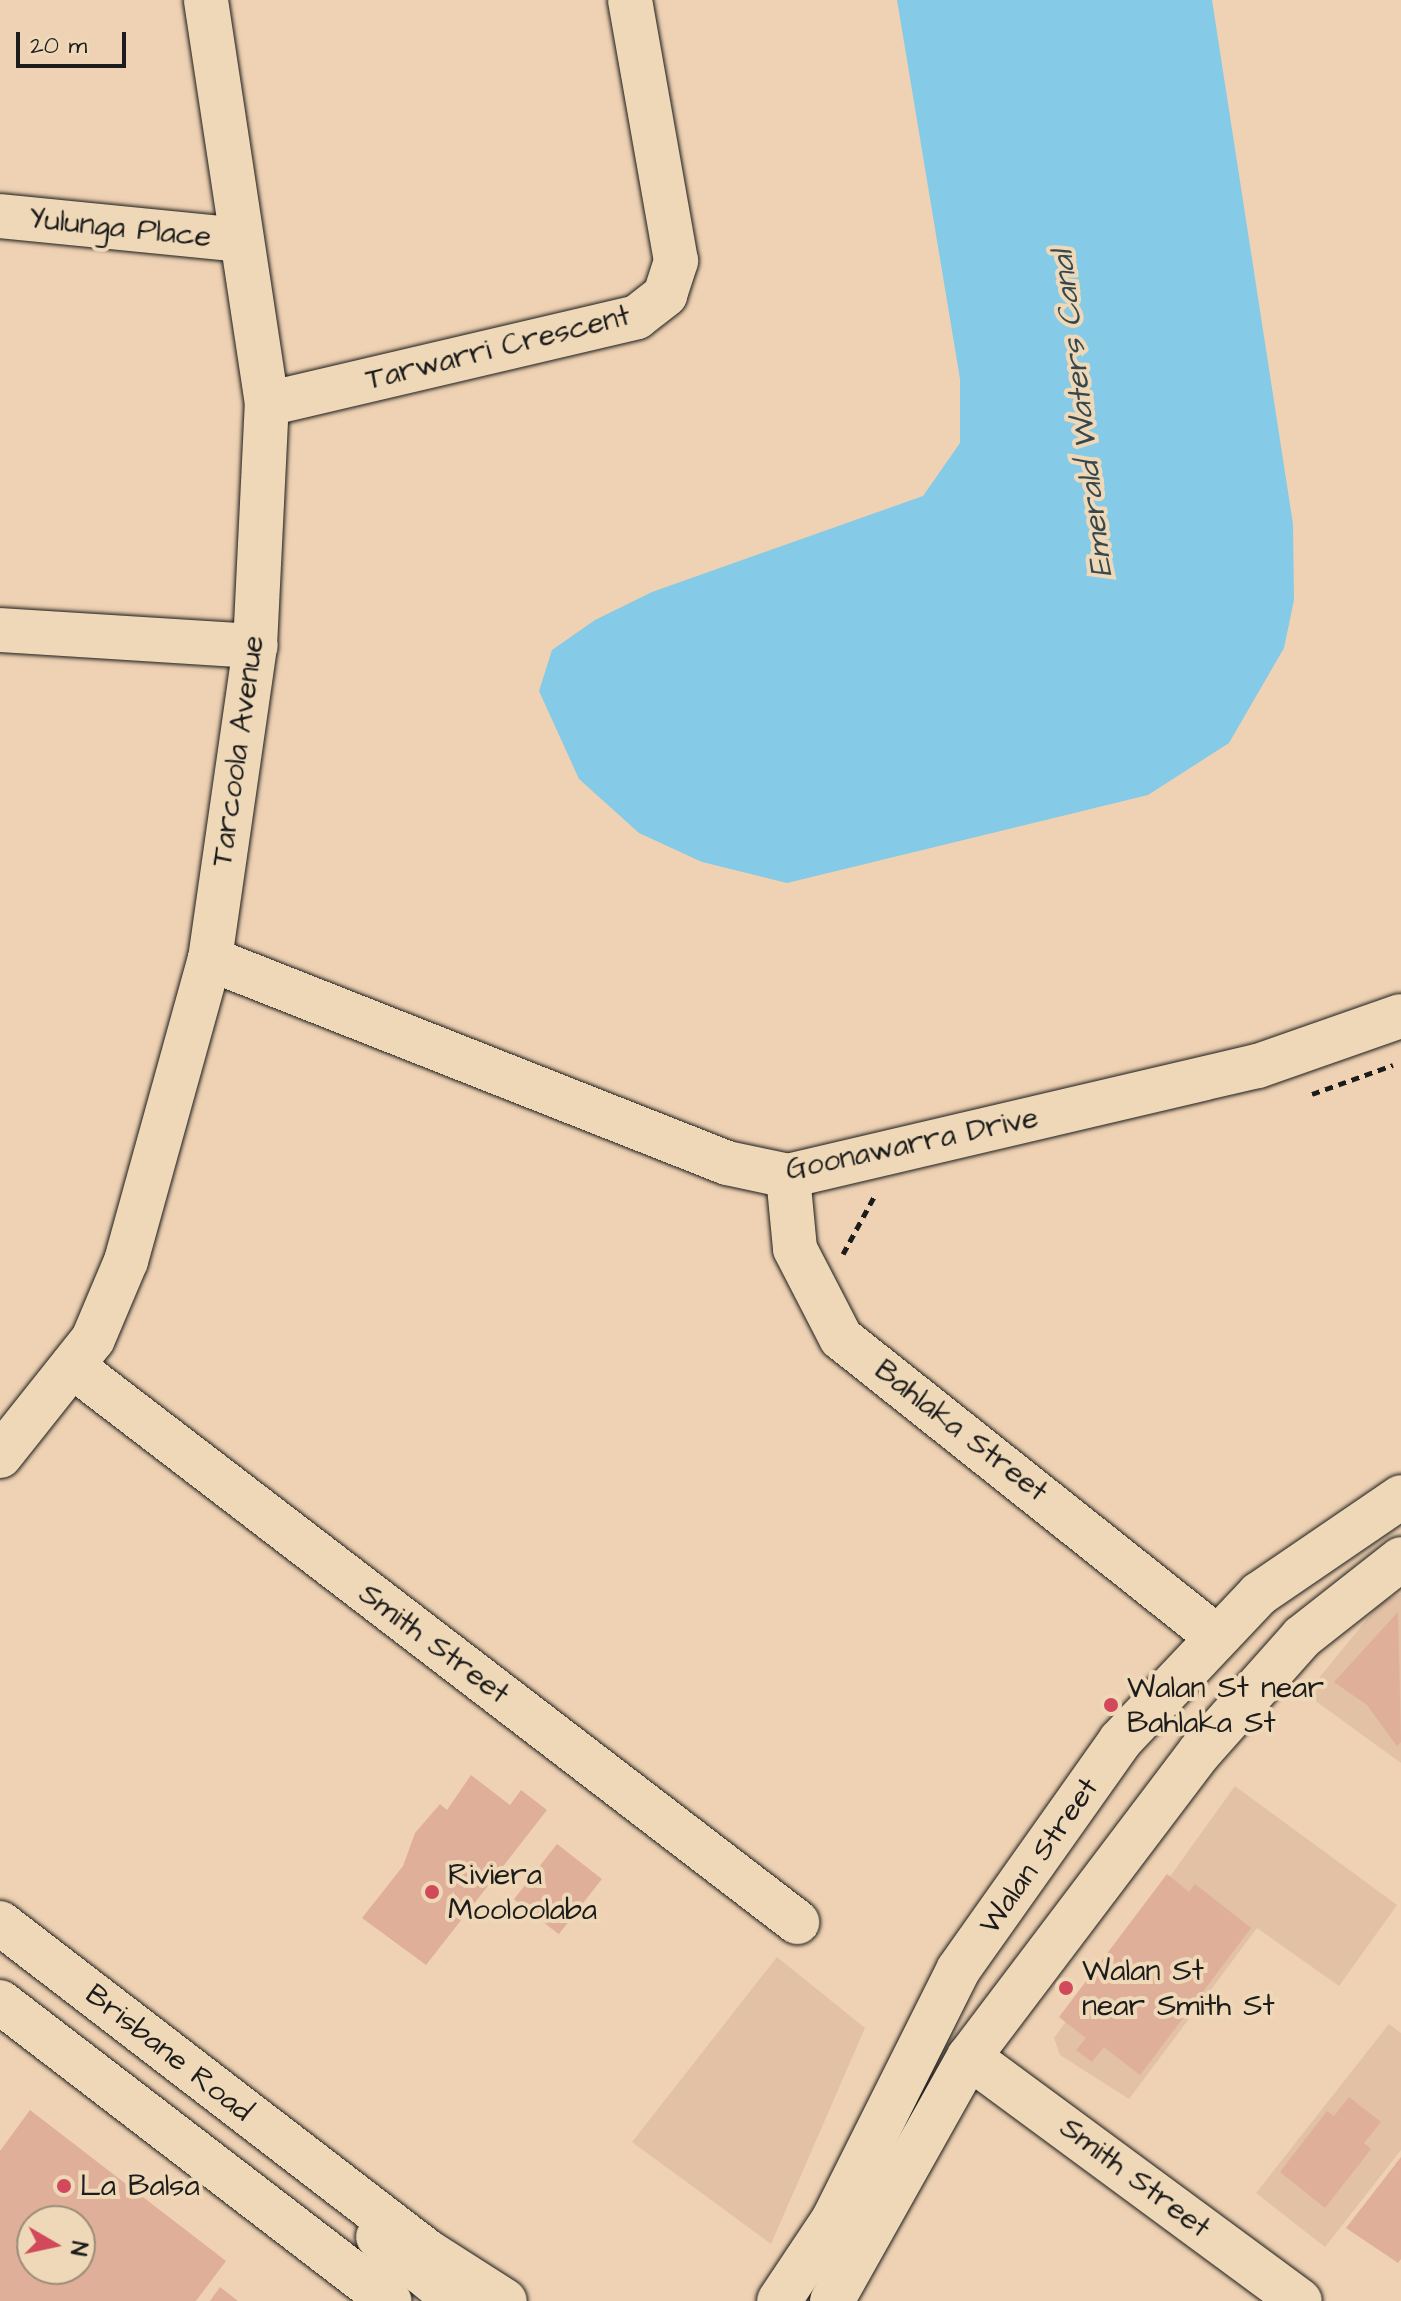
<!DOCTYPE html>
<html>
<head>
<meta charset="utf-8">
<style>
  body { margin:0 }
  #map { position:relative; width:1401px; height:2301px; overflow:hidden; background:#efd2b3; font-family:"Architects Daughter",sans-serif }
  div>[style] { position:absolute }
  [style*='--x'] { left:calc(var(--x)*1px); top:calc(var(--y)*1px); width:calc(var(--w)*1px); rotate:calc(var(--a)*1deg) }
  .built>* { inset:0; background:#e2c1a5 }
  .water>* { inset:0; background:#85cae6 }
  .building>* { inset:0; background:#e0af99; transform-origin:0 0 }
  .path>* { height:5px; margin-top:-2.5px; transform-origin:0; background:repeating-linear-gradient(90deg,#1c1c1c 0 8px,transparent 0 14px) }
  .roads { filter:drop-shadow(0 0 2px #1c1c1c) drop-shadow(0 0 2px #1c1c1c) }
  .minor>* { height:44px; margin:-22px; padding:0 22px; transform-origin:22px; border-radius:22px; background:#eed8b7 }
  .major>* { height:44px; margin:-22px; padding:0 22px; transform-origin:22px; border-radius:22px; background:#eed8b7 }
  .dots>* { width:22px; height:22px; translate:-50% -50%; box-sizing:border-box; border:4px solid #eed8b7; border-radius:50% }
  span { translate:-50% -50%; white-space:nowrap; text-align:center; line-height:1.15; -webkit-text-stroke:8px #eed8b7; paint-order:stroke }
  .street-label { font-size:30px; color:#1c1c1c }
  .poi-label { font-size:30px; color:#1c1c1c }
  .left { translate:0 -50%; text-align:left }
  .water-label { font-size:32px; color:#36484e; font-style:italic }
  .north { position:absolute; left:16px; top:2205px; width:80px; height:80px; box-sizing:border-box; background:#eed8b7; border:2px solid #9a8d79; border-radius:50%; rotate:99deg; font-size:22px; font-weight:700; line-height:32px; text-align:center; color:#1c1c1c }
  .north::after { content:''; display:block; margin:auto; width:28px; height:36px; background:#d1495b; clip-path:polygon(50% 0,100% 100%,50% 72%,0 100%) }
  .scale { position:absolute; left:16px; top:32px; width:110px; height:36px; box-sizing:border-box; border:4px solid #1c1c1c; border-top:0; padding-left:10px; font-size:24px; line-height:28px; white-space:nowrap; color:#1c1c1c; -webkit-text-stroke:6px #eed8b7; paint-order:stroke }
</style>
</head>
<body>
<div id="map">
  <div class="built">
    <div style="clip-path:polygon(1401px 1594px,1401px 1763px,1306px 1694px,1381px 1602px)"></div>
    <div style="clip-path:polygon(1235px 1786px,1397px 1905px,1339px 1986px,1257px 1928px,1129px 2099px,1060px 2055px,1054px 2038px)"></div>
    <div style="clip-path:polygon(777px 1957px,865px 2028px,771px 2244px,632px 2142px)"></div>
    <div style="clip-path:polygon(1389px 2024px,1401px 2033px,1401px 2150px,1325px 2247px,1256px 2193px)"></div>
  </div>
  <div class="water">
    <div style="clip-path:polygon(897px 0,1212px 0,1293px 524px,1294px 600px,1284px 648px,1229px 743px,1148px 795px,787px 883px,702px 862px,639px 833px,579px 779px,539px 691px,552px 650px,595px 620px,652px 592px,923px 496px,960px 443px,960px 379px)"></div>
  </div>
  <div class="building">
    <div style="clip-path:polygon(1398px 1612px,1401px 1742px,1397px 1746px,1367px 1705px,1334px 1682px)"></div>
    <div style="clip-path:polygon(471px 1775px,510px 1805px,521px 1790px,547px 1810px,426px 1965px,362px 1918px,403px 1866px,415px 1833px,440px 1804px,447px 1810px)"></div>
    <div style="left:557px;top:1844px;width:57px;height:70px;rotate:38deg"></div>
    <div style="clip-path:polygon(1167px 1874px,1189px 1892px,1195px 1884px,1251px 1928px,1140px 2075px,1104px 2047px,1092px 2062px,1076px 2050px,1086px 2038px,1059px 2017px)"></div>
    <div style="clip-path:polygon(1349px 2097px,1381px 2122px,1364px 2143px,1371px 2149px,1325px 2208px,1280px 2172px,1327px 2111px,1334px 2116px)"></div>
    <div style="clip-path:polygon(evenodd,30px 2110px,226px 2261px,196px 2301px,0 2301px,0 2151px,30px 2110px,32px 2221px,80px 2221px,80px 2269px,32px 2269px,32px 2221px)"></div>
    <div style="clip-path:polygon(1401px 2157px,1401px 2259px,1398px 2263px,1346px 2228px)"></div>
    <div style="clip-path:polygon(220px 2287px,238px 2301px,210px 2301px)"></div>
  </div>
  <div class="path">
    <div style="--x:1312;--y:1094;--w:86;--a:-19.7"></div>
    <div style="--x:843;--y:1254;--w:65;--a:-61.5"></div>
  </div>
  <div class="roads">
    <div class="minor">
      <div style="--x:0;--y:216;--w:242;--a:5.7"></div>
      <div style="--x:267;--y:404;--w:380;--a:-13.2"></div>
      <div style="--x:637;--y:317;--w:36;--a:-38"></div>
      <div style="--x:665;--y:295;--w:36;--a:-72"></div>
      <div style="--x:676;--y:261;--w:265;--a:-100"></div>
      <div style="--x:0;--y:630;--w:256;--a:3.6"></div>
      <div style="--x:210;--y:959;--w:556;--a:21.53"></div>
      <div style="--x:727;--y:1163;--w:62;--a:12"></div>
      <div style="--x:788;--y:1176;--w:483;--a:-13.2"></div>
      <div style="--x:1258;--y:1066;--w:151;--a:-19.3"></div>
      <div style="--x:788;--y:1176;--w:73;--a:84.5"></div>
      <div style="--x:795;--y:1249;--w:100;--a:62.7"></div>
      <div style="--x:841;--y:1338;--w:477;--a:38.5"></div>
      <div style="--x:72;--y:1366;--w:914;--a:37.48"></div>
      <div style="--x:0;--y:1456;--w:149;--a:-51.5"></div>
      <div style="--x:93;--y:1339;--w:85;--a:-67.1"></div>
      <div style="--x:126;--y:1261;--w:313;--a:-74.5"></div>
      <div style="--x:210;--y:959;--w:316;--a:-81.8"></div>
      <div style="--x:255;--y:646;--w:242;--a:-87.2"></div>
      <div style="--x:267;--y:404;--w:409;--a:-98.6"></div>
      <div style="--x:969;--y:2057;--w:411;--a:36.4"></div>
      <div style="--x:378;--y:2237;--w:102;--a:39"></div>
    </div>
    <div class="major">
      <div style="--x:0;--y:1923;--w:540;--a:37.55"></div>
      <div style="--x:428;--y:2252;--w:91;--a:32.5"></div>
      <div style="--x:0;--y:2002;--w:491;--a:37.5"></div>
      <div style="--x:779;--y:2301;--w:97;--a:-56.3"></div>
      <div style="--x:833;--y:2220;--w:280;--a:-63.4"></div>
      <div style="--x:958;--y:1970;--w:281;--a:-54.7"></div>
      <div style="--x:1120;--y:1741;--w:202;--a:-46.6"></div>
      <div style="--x:1259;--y:1594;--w:172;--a:-34.3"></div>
      <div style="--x:832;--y:2301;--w:280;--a:-60.7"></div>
      <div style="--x:969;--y:2057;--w:383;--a:-52.9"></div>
      <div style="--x:1200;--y:1752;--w:154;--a:-48.4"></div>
      <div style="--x:1302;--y:1637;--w:126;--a:-38.2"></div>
    </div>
  </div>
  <div class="dots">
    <div style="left:1111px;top:1705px;background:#d1495b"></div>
    <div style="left:432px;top:1892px;background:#d1495b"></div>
    <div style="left:1066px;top:1988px;background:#d1495b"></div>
    <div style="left:64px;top:2186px;background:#d1495b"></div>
  </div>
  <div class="street-label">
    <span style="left:120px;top:228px;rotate:6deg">Yulunga Place</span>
    <span style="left:498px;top:348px;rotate:-14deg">Tarwarri Crescent</span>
    <span style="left:238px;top:751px;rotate:-82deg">Tarcoola Avenue</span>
    <span style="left:912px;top:1144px;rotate:-12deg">Goonawarra Drive</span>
    <span style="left:961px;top:1431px;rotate:38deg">Bahlaka Street</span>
    <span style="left:434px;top:1644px;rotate:37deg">Smith Street</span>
    <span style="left:1039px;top:1856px;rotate:-55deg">Walan Street</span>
    <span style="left:169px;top:2053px;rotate:38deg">Brisbane Road</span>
    <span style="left:1135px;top:2178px;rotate:37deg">Smith Street</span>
  </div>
  <div class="poi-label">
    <span class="left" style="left:1127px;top:1705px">Walan St near<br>Bahlaka St</span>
    <span class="left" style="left:448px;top:1892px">Riviera<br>Mooloolaba</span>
    <span class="left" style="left:1082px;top:1988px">Walan St<br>near Smith St</span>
    <span class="left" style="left:80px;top:2186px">La Balsa</span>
  </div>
  <div class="water-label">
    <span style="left:1083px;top:414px;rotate:-97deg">Emerald Waters Canal</span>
  </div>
  <div class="north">N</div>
  <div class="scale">20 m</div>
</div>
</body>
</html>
